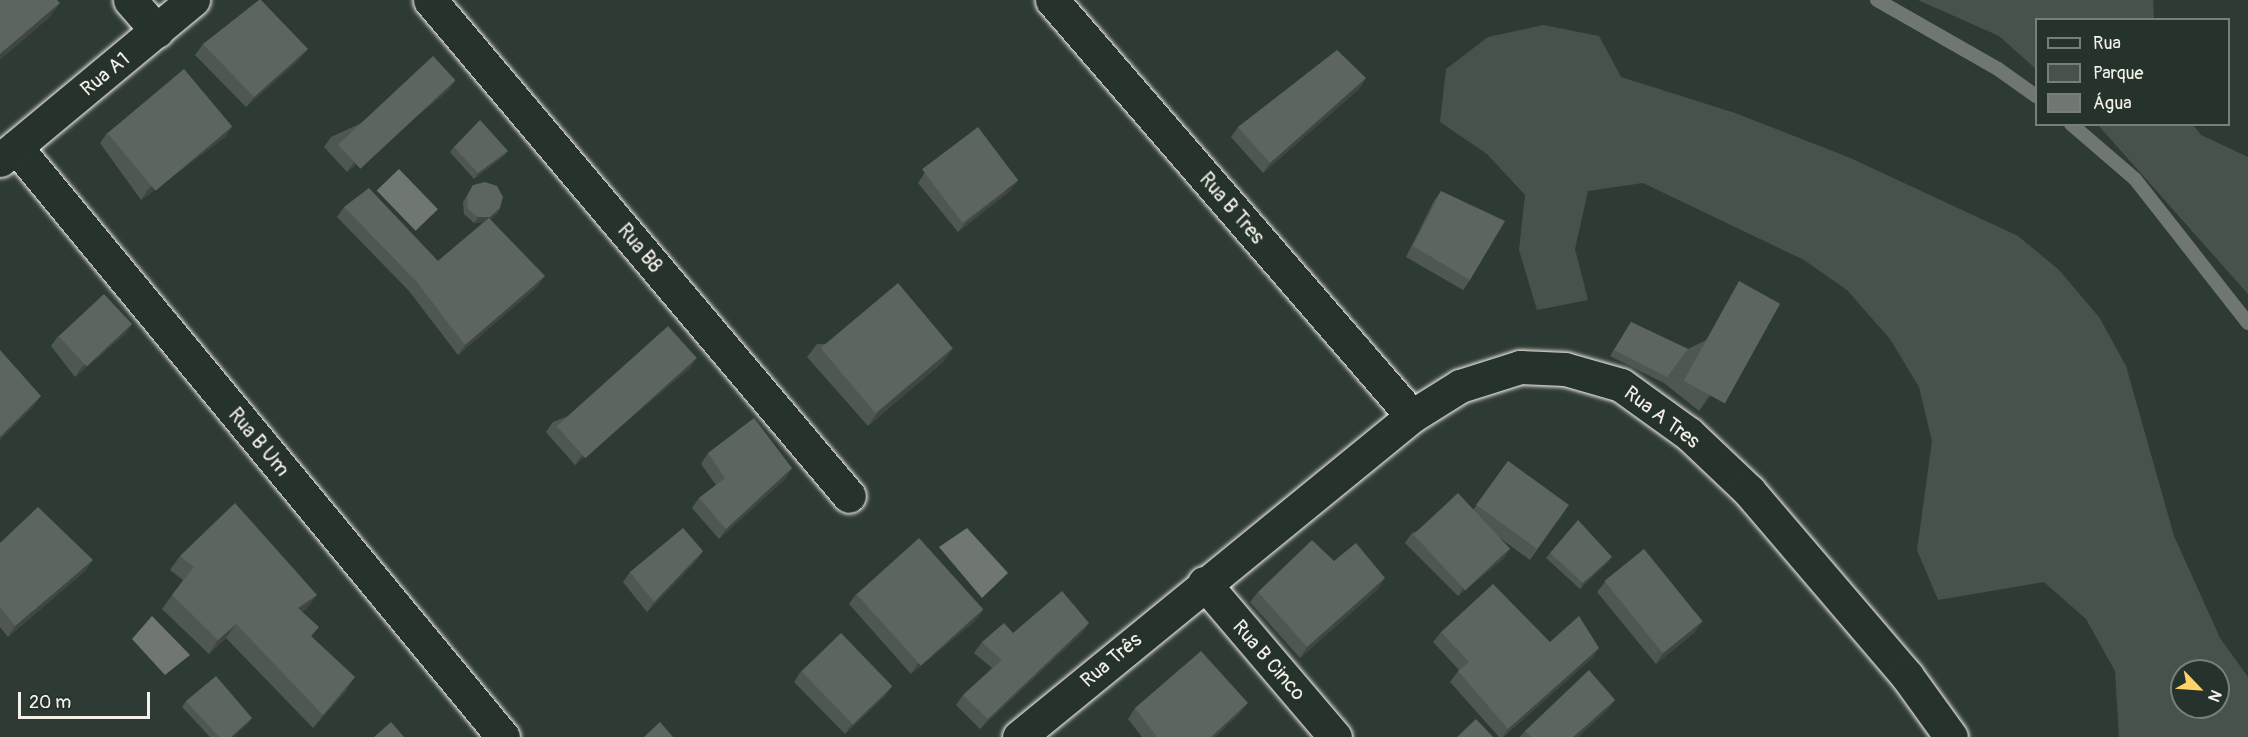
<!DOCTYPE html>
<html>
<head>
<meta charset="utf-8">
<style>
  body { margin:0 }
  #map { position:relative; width:2248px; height:737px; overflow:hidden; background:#2e3b34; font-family:Pangolin,sans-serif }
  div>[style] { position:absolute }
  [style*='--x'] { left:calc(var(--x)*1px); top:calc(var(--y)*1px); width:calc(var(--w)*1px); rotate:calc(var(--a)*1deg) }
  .green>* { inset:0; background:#48524c }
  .water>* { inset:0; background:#6f7770; transform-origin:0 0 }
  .stream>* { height:14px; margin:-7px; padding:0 7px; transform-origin:7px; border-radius:7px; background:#6f7770 }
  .roads { filter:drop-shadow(0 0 2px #f4f1e8) drop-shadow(0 0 2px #f4f1e8) }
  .street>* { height:33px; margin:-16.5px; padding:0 16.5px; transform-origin:16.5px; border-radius:16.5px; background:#26332d }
  .wall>* { inset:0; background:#4f5751 }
  .shaded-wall>* { inset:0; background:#404742 }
  .building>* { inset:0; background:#5c655e; transform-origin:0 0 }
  span { translate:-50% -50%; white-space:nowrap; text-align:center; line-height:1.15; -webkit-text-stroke:6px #26332d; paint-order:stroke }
  .street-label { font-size:20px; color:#f4f1e8 }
  .legend { position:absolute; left:2035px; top:18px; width:195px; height:108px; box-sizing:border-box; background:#26332d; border:2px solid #787f78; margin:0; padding:8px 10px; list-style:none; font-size:18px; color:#f4f1e8 }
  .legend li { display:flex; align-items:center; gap:12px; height:30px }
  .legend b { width:30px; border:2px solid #787f78 }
  .north { position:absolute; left:2170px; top:659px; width:60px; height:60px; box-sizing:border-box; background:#26332d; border:2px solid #787f78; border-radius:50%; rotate:115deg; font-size:16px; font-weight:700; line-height:24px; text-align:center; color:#f4f1e8 }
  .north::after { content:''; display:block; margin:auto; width:21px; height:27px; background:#ffd166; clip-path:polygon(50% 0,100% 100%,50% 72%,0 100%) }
  .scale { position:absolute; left:18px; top:692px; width:132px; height:27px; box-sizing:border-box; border:3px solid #f4f1e8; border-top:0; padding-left:8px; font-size:18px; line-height:21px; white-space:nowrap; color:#f4f1e8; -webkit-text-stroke:4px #26332d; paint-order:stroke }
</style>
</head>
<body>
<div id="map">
  <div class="green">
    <div style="clip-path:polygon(1918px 0,2153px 0,2154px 19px,2036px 20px,2036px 69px,1999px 36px)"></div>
    <div style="clip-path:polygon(evenodd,1543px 25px,1599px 36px,1621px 77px,1735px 113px,1848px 157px,2018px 236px,2059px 270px,2099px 317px,2126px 366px,2174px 536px,2220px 638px,2248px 677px,2248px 737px,2119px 737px,2115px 671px,2086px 619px,2044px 582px,1938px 600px,1917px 550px,1932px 441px,1919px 387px,1890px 339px,1847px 290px,1804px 260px,1643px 183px,1588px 191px,1575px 249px,1588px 300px,1537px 310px,1519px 250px,1525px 195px,1487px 154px,1440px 122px,1446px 69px,1488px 37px,1543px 25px,2182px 671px,2218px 671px,2218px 707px,2182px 707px,2182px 671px)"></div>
    <div style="clip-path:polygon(2098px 125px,2193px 125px,2201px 135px,2248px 157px,2248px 294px)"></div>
  </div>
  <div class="water">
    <div style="left:399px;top:169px;width:56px;height:31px;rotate:46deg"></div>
    <div style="clip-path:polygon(967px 528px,1008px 573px,982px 598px,939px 547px)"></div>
    <div style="clip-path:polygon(152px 616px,190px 655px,165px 675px,132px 639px)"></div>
  </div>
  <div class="stream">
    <div style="--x:1877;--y:0;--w:139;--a:29.7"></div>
    <div style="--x:1998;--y:69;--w:47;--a:35.4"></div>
    <div style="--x:2071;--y:124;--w:84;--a:40.7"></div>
    <div style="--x:2135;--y:179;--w:183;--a:51.9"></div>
  </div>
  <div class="roads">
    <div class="street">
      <div style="--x:130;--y:0;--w:41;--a:48.9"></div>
      <div style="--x:430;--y:0;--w:649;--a:49.81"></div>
      <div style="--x:1052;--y:0;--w:550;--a:49.13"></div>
      <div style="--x:16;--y:147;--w:765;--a:50.46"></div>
      <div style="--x:0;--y:160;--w:251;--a:-39.7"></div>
      <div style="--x:1204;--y:583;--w:202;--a:49.6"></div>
      <div style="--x:1019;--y:737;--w:507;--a:-39.24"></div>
      <div style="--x:1412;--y:416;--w:57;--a:-32"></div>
      <div style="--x:1460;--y:386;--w:63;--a:-17.6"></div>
      <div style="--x:1520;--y:367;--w:45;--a:2.5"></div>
      <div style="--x:1565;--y:369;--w:58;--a:15.9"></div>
      <div style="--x:1621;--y:385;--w:84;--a:35.8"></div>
      <div style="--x:1689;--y:434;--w:83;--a:43.5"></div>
      <div style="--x:1749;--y:491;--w:243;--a:49.5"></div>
      <div style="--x:1907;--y:676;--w:75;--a:54.2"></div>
    </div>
  </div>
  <div class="wall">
    <div style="clip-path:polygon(203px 44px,300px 59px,246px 107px,195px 55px)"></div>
    <div style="clip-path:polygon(1366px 78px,1359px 89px,1263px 173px,1231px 137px,1238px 127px)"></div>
    <div style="clip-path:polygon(455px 80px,448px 91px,347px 172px,324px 147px,331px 137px)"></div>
    <div style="clip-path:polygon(232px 126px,225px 137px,141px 200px,100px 143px,107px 133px)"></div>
    <div style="clip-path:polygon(454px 147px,508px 151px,504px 156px,474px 179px,450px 152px)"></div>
    <div style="clip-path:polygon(925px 172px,1010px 191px,958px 232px,918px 183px)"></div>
    <div style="clip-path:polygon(473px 185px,500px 208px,497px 214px,490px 219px,538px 286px,458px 355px,409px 291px,337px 217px,344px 207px,438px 261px,484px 222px,474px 223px,464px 214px,463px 202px)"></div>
    <div style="clip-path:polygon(1441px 191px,1470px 280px,1463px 290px,1406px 257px,1434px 201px)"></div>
    <div style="clip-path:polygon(1780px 304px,1699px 411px,1664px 383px,1610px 356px,1631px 322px,1688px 349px)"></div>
    <div style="clip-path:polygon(132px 324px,125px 334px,75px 377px,51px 346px,58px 336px)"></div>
    <div style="clip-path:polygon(817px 344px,953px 348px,943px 362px,868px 426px,807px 357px)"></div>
    <div style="clip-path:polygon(690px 368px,575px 465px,546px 432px,553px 422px)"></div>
    <div style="clip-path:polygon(708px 453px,792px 468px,785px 479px,719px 539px,692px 508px,699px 498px,716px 485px,701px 464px)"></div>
    <div style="clip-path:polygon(1508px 461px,1569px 505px,1530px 560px,1497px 536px,1510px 549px,1503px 559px,1458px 596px,1405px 543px,1412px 533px,1473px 510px)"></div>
    <div style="clip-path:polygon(0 543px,86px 570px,8px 637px,0 627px)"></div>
    <div style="clip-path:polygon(703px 551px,696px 561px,647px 612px,623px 582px,630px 572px)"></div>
    <div style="clip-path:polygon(1550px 553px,1608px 562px,1580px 589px,1546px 558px)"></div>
    <div style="clip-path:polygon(180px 556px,317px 595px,307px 608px,302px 612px,312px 637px,346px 691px,313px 728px,226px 638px,209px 654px,162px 609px,183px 580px,170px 570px)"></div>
    <div style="clip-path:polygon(1334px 561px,1378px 589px,1300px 658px,1250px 602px,1258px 592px)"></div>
    <div style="clip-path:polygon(1605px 582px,1695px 632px,1656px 664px,1597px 592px)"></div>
    <div style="clip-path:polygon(856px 594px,983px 610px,976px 620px,911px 674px,849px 604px)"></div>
    <div style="clip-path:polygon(1089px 623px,1082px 633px,980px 729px,956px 705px,963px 695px,992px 668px,974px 653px,982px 642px,1013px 633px)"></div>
    <div style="clip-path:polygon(1441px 632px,1550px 642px,1599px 648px,1592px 658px,1503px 737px,1499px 737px,1450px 682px,1459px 670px,1433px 642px)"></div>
    <div style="clip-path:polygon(801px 671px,892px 686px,885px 696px,845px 734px,794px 682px)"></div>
    <div style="clip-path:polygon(1615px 700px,1607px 710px,1578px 737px,1520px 737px,1525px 731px)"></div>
    <div style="clip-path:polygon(186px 701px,252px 718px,248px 723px,233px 737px,210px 737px,182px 707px)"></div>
    <div style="clip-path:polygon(1135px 708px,1240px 713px,1215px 737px,1142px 737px,1128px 719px)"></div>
  </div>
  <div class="shaded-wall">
    <div style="clip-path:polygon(60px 3px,50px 17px,0 60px,0 54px)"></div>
    <div style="clip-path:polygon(308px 49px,300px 59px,246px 107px,254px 97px)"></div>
    <div style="clip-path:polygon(1366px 78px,1359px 89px,1263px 173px,1270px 163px)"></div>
    <div style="clip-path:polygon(455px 80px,448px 91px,347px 172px,355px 161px)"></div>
    <div style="clip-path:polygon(232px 126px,225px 137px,141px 200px,148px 189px)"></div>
    <div style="clip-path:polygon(508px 151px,504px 156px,474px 179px,478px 173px)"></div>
    <div style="clip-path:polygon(1018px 181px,1010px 191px,958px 232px,966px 222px)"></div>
    <div style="clip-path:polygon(500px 208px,497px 214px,486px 222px,474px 223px,478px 217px)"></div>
    <div style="clip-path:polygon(545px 276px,538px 286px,458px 355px,465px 345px)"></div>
    <div style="clip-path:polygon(1780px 304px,1773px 314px,1699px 411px,1706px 400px)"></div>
    <div style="clip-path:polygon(132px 324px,125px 334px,75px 377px,82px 367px)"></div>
    <div style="clip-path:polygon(953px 348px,943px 362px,868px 426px,877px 413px)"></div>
    <div style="clip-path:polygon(697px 358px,690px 368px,575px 465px,582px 455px)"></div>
    <div style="clip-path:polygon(41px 396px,34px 406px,0 440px,0 437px)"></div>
    <div style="clip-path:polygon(792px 468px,785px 479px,719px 539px,726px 529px)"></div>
    <div style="clip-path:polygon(1510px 549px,1503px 559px,1458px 596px,1465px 586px)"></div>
    <div style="clip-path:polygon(703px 551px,696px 561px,647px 612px,654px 602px)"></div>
    <div style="clip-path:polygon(1612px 557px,1608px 562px,1580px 589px,1583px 583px)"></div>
    <div style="clip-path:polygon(93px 560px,86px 570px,8px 637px,15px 626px)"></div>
    <div style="clip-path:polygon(1385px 578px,1378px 589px,1300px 658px,1307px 647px)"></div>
    <div style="clip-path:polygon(317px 595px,307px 608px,288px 621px,298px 608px)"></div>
    <div style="clip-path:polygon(983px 610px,976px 620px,911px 674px,918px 663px)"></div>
    <div style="clip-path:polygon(1703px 621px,1695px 632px,1656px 664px,1663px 653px)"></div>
    <div style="clip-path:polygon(1089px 623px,1082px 633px,980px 729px,988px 719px)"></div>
    <div style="clip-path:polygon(236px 624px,226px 638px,209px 654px,218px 640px)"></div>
    <div style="clip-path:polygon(1599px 648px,1592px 658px,1502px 737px,1508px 729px)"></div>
    <div style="clip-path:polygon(355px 677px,346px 691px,313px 728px,323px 715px)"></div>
    <div style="clip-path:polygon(892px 686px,885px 696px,845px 734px,852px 724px)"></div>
    <div style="clip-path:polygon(1615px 700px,1607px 710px,1578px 737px,1573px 737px)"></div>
    <div style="clip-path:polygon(1248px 703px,1240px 713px,1215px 737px,1211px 737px)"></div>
    <div style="clip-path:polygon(252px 718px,248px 723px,233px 737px,231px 737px)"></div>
  </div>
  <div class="building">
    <div style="clip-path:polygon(0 0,57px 0,60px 3px,0 54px)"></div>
    <div style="clip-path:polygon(259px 0,261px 0,308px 49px,254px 97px,203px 44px)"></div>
    <div style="clip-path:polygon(1337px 50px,1366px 78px,1270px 163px,1238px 127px)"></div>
    <div style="left:433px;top:56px;width:33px;height:130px;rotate:47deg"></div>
    <div style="left:184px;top:69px;width:75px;height:100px;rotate:50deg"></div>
    <div style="clip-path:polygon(480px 120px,508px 151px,478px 173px,454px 147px)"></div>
    <div style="left:978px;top:127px;width:67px;height:70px;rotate:53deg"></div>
    <div style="clip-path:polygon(485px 182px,497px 186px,503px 197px,500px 208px,490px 217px,478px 217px,468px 209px,467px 197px,473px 185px)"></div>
    <div style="clip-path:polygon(369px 188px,438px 261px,489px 218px,545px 276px,465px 345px,416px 281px,344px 207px)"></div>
    <div style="clip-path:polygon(1441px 191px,1505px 221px,1470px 280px,1413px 246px)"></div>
    <div style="left:1739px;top:281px;width:47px;height:114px;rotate:29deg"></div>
    <div style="left:898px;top:283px;width:85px;height:101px;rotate:50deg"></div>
    <div style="left:104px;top:294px;width:41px;height:62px;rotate:47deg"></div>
    <div style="clip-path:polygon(1631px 322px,1688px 349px,1667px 377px,1614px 350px)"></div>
    <div style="left:668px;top:326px;width:43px;height:150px;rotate:48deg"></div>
    <div style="clip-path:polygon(0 350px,41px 396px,0 437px)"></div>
    <div style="clip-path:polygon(754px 418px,792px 468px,726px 529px,699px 498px,725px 478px,708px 453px)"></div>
    <div style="left:1508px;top:461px;width:75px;height:54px;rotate:36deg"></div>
    <div style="left:1458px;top:493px;width:76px;height:61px;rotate:47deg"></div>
    <div style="clip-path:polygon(235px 503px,317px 595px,298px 608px,319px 627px,311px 636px,355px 677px,323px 715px,236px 624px,218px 640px,172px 595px,194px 567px,180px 556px)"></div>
    <div style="clip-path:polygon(38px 507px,93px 560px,15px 626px,0 607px,0 543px)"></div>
    <div style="clip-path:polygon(1578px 520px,1612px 557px,1583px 583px,1550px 553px)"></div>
    <div style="clip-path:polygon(683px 528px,703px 551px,654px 602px,630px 572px)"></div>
    <div style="left:919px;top:538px;width:96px;height:84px;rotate:48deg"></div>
    <div style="clip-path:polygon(1312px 540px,1334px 561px,1356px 543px,1385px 578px,1307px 647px,1258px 592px)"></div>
    <div style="left:1644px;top:549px;width:93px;height:51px;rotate:51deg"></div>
    <div style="clip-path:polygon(1493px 584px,1550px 642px,1579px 616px,1599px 648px,1508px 729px,1458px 671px,1469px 662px,1441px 632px)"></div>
    <div style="clip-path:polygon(1062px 591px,1089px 623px,988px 719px,963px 695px,1002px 660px,982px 642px,1004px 623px,1013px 633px)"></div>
    <div style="left:841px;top:633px;width:74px;height:55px;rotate:46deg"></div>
    <div style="clip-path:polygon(1201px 651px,1248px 703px,1211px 737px,1157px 737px,1135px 708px)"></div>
    <div style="clip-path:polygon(1589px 670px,1615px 700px,1573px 737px,1531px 737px,1525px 731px)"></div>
    <div style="clip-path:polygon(216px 676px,252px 718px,231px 737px,219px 737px,186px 701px)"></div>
    <div style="clip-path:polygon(1476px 719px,1493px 737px,1457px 737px)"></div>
    <div style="clip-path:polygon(391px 722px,404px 737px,374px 737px)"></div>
    <div style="clip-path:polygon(660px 722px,673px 737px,644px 737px)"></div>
  </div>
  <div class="street-label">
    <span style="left:105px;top:74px;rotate:-39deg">Rua A1</span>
    <span style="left:1232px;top:208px;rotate:49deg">Rua B Tres</span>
    <span style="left:640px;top:248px;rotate:50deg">Rua B8</span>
    <span style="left:1662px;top:417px;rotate:37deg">Rua A Tres</span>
    <span style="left:259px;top:442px;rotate:50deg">Rua B Um</span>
    <span style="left:1111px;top:660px;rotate:-40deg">Rua Três</span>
    <span style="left:1269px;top:660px;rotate:49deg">Rua B Cinco</span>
  </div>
  <ul class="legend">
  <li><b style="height:8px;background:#26332d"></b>Rua</li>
  <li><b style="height:16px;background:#48524c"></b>Parque</li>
  <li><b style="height:16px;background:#6f7770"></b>Água</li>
  </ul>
  <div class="north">N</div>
  <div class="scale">20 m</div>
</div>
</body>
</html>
